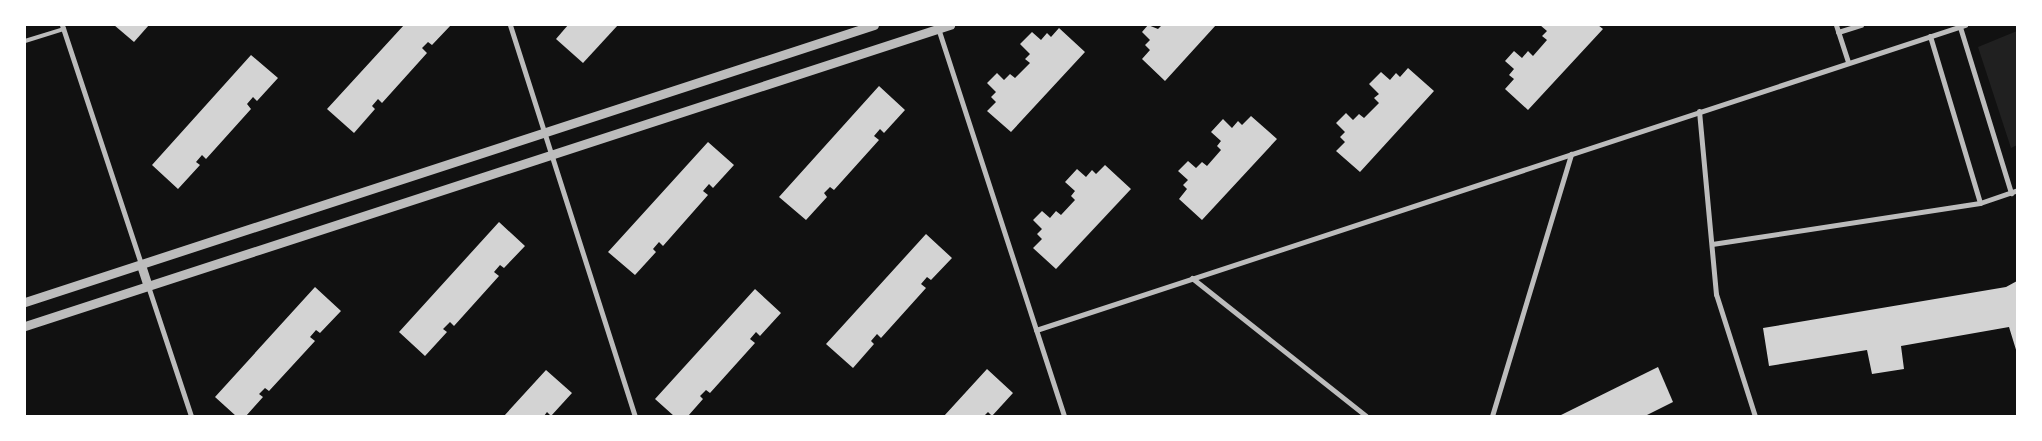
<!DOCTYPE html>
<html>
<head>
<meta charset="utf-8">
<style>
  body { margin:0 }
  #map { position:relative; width:2042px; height:441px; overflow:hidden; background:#111; font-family:"PT Serif",serif }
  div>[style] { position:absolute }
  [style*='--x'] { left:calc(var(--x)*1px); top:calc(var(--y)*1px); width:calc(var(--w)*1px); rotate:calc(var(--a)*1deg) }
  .green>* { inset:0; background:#202020 }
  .building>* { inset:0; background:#d3d3d3 }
  .service>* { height:4px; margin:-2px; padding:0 2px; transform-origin:2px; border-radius:2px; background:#bcbcbc }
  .minor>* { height:5px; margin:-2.5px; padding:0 2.5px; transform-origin:2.5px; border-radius:2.5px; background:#bcbcbc }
  .tertiary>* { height:9px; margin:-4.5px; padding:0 4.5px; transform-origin:4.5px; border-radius:4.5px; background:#bcbcbc }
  span { translate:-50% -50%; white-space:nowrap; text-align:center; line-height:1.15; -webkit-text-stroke:5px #fff; paint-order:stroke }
  .frame { position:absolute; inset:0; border:26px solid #fff; pointer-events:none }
</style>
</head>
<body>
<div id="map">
  <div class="green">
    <div style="clip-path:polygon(2015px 25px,2017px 25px,2017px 145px,2011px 148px,1978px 47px,2017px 31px)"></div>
  </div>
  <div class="building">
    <div style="clip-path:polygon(114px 25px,149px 25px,134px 42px)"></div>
    <div style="clip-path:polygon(404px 25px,451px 25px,432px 45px,428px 42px,422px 48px,427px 53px,382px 103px,378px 99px,372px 106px,375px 109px,354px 133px,327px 109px)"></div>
    <div style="clip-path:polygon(568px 25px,618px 25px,583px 63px,556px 39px)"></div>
    <div style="clip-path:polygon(1148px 25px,1158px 29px,1162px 25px,1216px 25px,1165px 81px,1142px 59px,1150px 50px,1145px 45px,1150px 40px,1142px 32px)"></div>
    <div style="clip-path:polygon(1540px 25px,1598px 25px,1603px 29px,1528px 110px,1505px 89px,1514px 79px,1509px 75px,1514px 69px,1505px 61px,1514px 51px,1522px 58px,1528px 51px,1533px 56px,1547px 40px,1542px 36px,1547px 31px)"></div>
    <div style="clip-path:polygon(1059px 28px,1085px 52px,1011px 132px,987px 111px,996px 102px,991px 97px,996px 92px,987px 83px,997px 73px,1004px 80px,1010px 74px,1015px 78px,1030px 63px,1025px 59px,1030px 54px,1020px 44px,1032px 32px,1041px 40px,1047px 33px,1051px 37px)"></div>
    <div style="clip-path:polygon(251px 55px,278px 78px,257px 101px,253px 97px,247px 104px,251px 109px,206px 159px,202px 155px,196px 162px,200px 165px,178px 189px,152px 165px)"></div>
    <div style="clip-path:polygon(1408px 68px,1434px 91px,1360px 172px,1336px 151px,1345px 142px,1340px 137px,1345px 132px,1336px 123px,1346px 113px,1353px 120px,1359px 114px,1364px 118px,1379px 103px,1374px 98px,1379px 94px,1369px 84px,1381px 72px,1390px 80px,1396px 73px,1400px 77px)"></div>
    <div style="clip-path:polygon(879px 86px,905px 110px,884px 133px,880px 129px,874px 136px,879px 140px,834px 190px,830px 187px,824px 193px,827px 197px,806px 220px,779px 197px)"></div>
    <div style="clip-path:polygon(1251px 116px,1277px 139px,1202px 220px,1179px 199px,1187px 189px,1183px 185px,1188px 180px,1178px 171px,1188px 161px,1196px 168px,1202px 162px,1207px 166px,1221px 150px,1217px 146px,1221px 141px,1211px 132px,1223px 119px,1232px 128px,1238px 121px,1242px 125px)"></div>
    <div style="clip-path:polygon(708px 142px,734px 165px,713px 188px,709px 184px,703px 191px,708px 195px,663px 246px,659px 242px,653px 249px,656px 252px,635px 275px,608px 252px)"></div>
    <div style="clip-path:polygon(1105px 165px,1131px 189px,1056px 269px,1033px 248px,1042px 239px,1037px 234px,1042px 229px,1033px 220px,1042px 211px,1050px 218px,1056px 211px,1061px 215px,1075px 200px,1071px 196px,1075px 191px,1065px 182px,1077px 169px,1086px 177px,1092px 170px,1096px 174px)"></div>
    <div style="clip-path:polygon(499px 222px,525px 246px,504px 268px,500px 265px,494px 272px,499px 276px,454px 326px,450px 322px,443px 329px,447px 332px,425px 356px,399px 332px)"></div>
    <div style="clip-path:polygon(926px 234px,952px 258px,931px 280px,927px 277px,921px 284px,926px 288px,881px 338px,877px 334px,871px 341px,874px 344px,853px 368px,826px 344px)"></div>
    <div style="clip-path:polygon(2017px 281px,2017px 353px,2009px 327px,1901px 346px,1904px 369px,1872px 374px,1867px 350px,1769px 366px,1763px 328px,2006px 287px)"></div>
    <div style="clip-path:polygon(315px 287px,341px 311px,320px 333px,316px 330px,310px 337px,315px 341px,269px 391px,265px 388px,259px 394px,263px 397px,246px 416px,236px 416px,215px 397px)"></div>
    <div style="clip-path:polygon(755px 289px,781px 313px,760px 336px,756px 332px,750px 339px,755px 343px,710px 393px,706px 390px,700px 396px,703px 399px,688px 416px,674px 416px,655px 399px)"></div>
    <div style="clip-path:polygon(1658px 367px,1673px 402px,1645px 416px,1559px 416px)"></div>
    <div style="clip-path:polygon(987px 369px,1013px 393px,992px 416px,988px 412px,984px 416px,944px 416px)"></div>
    <div style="clip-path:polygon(546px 370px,572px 393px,551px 416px,547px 412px,544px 416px,504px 416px)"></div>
  </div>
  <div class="service">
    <div style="--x:25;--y:41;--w:41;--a:-17.1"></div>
  </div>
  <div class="minor">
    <div style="--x:62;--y:25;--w:252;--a:71.7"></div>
    <div style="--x:510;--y:25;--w:410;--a:72.3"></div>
    <div style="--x:1836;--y:25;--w:39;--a:72"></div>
    <div style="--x:1960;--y:27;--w:174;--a:72.9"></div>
    <div style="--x:938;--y:28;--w:408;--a:72"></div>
    <div style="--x:1838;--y:32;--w:24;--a:-17"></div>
    <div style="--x:1930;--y:36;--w:174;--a:73.3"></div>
    <div style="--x:1699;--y:111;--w:184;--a:84.7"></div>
    <div style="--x:1716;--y:294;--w:128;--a:72.3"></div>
    <div style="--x:1712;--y:244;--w:271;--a:-8.7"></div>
    <div style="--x:1980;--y:203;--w:39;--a:-19"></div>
    <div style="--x:1192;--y:278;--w:222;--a:38.4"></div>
    <div style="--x:148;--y:286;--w:137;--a:71.7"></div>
    <div style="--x:1036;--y:330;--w:978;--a:-18.18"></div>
    <div style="--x:1492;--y:416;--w:274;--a:-73.2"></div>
  </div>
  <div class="tertiary">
    <div style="--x:141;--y:265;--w:22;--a:72"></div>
    <div style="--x:25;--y:302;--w:893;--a:-18.07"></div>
    <div style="--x:25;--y:326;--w:973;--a:-18.03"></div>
  </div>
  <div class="frame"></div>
</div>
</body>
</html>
